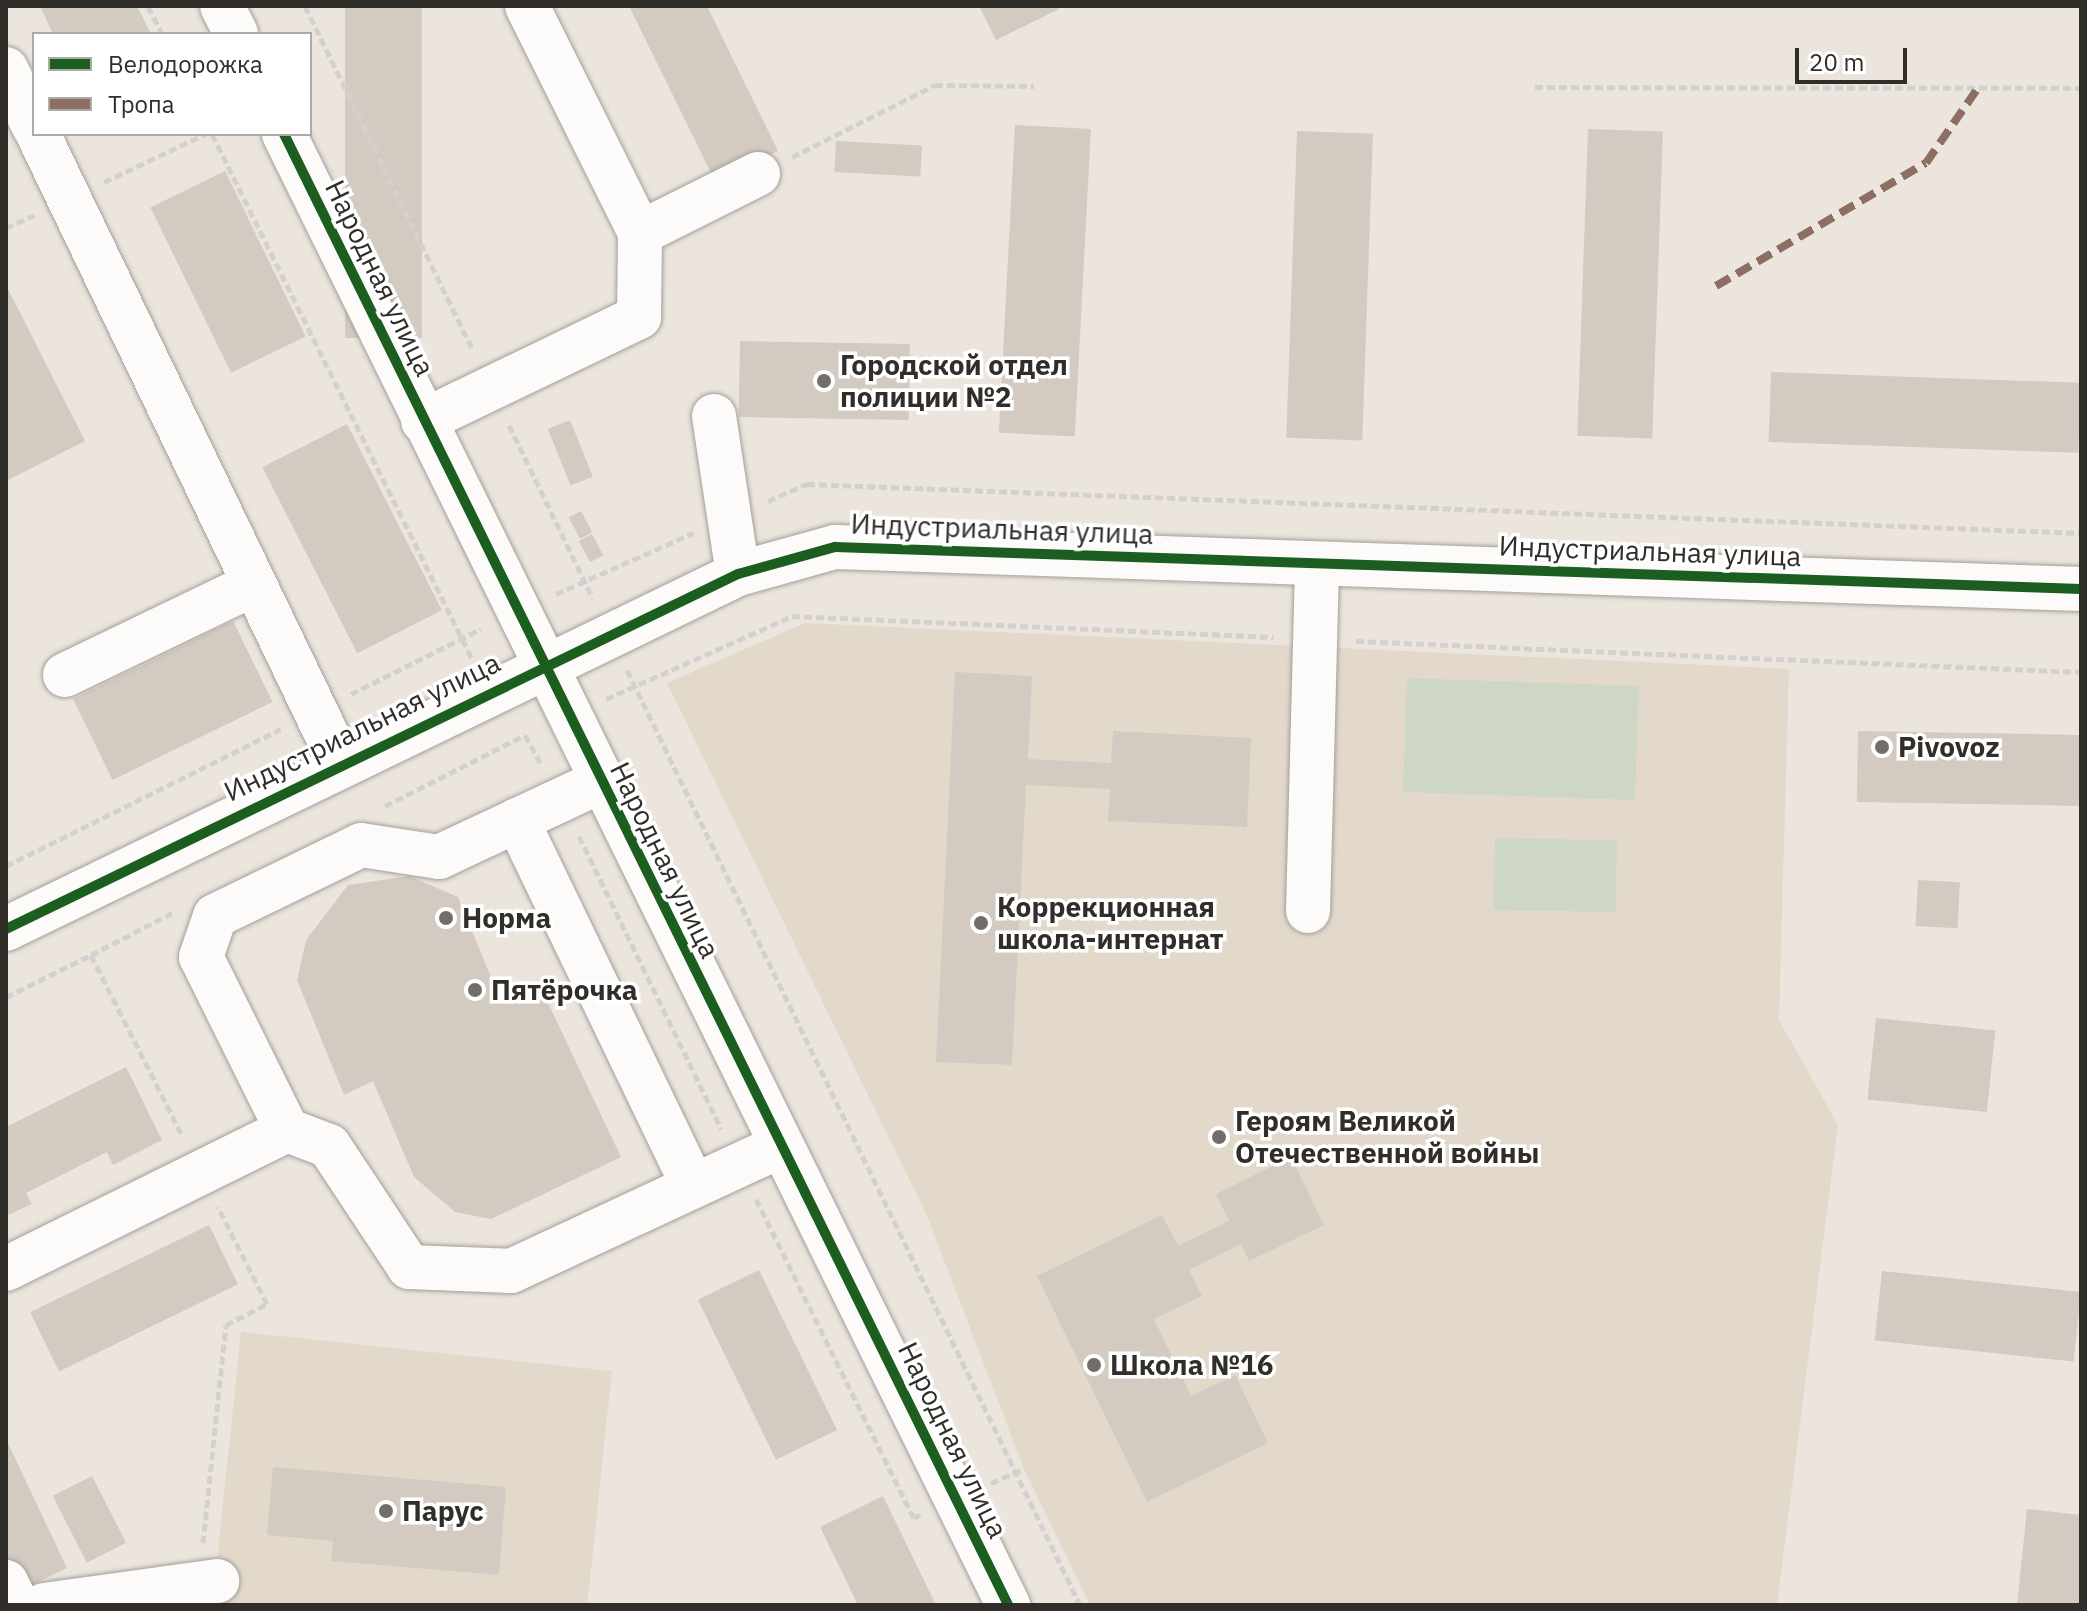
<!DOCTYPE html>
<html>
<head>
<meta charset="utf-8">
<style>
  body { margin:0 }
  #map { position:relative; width:2087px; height:1611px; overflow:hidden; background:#ebe5de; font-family:"IBM Plex Sans",sans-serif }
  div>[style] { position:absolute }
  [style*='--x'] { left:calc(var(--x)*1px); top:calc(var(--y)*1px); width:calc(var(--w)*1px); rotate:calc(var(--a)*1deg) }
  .built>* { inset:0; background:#e3d9cb; transform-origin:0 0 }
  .green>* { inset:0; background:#ced6c6; transform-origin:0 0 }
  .building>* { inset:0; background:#d3cbc1; transform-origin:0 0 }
  .path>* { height:5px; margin-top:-2.5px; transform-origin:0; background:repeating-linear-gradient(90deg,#d3d1d0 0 8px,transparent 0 12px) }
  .roads { filter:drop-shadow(0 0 2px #a39f99) drop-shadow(0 0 2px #a39f99) }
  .minor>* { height:44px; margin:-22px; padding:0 22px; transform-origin:22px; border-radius:22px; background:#fcfbfa }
  .quiet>* { height:8px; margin-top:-4px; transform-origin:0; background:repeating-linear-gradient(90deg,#8d6e63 0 16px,transparent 0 24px) }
  .cycleway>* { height:10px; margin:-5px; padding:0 5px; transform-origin:5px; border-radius:5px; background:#1b5e20 }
  .dots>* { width:22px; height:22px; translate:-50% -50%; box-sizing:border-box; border:4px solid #fff; border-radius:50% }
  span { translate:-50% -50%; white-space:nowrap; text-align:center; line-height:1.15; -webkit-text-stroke:7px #fff; paint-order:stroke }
  .street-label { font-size:28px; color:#312d28 }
  .poi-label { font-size:28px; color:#312d28; font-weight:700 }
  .left { translate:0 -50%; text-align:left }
  .frame { position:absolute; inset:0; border:8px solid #312d28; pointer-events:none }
  .legend { position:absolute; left:32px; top:32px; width:280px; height:104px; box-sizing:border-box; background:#fff; border:2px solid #adaba9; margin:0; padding:10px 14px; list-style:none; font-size:24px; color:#312d28 }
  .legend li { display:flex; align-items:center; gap:16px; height:40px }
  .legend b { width:40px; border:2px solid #adaba9 }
  .scale { position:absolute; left:1795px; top:48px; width:112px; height:36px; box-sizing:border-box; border:4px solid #312d28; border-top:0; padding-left:10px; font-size:24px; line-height:28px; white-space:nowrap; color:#312d28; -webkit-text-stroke:6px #fff; paint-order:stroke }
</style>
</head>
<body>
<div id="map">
  <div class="built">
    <div style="clip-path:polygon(805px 623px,1789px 669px,1779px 1020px,1838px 1125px,1777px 1605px,1090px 1605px,1024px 1469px,927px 1216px,667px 683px)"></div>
    <div style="left:241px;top:1332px;width:373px;height:274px;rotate:6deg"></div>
  </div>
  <div class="green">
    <div style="left:1407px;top:678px;width:232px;height:114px;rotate:2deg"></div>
    <div style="left:1495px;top:838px;width:122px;height:72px;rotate:1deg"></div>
  </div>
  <div class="building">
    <div style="clip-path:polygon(40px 6px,137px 6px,151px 34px,53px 34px)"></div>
    <div style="left:345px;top:6px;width:77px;height:332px"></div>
    <div style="clip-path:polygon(629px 6px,707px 6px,778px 151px,715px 181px)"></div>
    <div style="clip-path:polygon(979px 6px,1057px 6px,1059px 9px,996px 40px)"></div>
    <div style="left:1015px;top:125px;width:76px;height:308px;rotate:3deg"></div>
    <div style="left:1588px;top:129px;width:75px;height:307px;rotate:2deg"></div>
    <div style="left:1297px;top:131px;width:76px;height:307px;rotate:2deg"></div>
    <div style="left:836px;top:141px;width:86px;height:31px;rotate:3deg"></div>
    <div style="left:225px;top:171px;width:184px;height:83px;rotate:64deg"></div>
    <div style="clip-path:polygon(6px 285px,85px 441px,6px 481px)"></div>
    <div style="left:740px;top:341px;width:170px;height:76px;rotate:1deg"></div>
    <div style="left:1771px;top:372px;width:310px;height:70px;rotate:2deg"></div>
    <div style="left:570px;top:420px;width:61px;height:24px;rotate:68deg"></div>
    <div style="left:347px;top:424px;width:209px;height:95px;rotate:63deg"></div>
    <div style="left:581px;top:511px;width:24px;height:14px;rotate:62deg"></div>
    <div style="left:592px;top:534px;width:24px;height:15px;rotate:62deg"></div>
    <div style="left:233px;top:621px;width:90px;height:178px;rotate:64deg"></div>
    <div style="clip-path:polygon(955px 672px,1032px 676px,1028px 759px,1111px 763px,1113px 731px,1251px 738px,1247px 827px,1108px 821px,1110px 789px,1026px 785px,1012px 1065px,936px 1062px)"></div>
    <div style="left:1858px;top:731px;width:223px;height:71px;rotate:1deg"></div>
    <div style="clip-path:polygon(409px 876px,458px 897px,502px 1004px,540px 986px,621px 1157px,491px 1219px,455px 1212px,414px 1177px,373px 1081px,344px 1095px,297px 980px,306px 940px,348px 885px)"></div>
    <div style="left:1918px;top:880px;width:42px;height:46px;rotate:3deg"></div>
    <div style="left:1876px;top:1018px;width:120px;height:82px;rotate:6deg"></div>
    <div style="clip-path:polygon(126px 1067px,162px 1140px,113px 1165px,107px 1152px,26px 1193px,32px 1204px,6px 1216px,6px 1127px)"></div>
    <div style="clip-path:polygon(1291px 1157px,1324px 1225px,1249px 1261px,1241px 1244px,1189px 1270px,1202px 1296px,1154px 1319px,1191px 1396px,1235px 1375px,1268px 1443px,1147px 1502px,1037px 1276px,1162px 1215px,1178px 1246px,1229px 1221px,1216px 1194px)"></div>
    <div style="left:209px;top:1225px;width:66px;height:199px;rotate:64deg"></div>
    <div style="left:759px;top:1270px;width:178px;height:68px;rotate:64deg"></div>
    <div style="left:1882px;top:1271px;width:200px;height:70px;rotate:6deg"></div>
    <div style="clip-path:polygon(6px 1439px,67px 1568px,23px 1589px,6px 1553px)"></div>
    <div style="clip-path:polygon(273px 1467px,506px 1487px,499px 1575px,331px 1561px,333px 1541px,267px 1535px)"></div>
    <div style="left:92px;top:1476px;width:75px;height:44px;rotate:63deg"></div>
    <div style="clip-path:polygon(883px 1496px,936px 1605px,858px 1605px,820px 1527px)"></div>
    <div style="clip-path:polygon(2027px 1509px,2081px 1515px,2081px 1605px,2017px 1605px)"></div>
  </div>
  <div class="path">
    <div style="--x:148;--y:6;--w:31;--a:63"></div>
    <div style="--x:305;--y:6;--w:384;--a:64"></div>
    <div style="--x:1535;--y:87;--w:546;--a:0.1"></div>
    <div style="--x:212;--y:134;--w:588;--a:63.65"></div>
    <div style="--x:792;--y:157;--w:160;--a:-26.7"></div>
    <div style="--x:935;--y:85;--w:99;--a:0.6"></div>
    <div style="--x:104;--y:182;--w:112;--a:-25.4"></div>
    <div style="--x:6;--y:228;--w:31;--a:-25"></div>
    <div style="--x:509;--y:425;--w:193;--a:64.2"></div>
    <div style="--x:768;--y:501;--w:43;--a:-23.6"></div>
    <div style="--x:807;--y:484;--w:1275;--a:2.2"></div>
    <div style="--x:556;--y:594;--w:150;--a:-24"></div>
    <div style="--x:1356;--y:641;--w:726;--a:2.45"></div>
    <div style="--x:627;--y:670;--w:1039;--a:64.15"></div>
    <div style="--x:351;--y:694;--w:145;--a:-26.6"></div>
    <div style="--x:606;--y:699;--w:204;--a:-24"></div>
    <div style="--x:792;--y:616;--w:482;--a:2.5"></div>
    <div style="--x:385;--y:806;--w:157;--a:-26.9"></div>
    <div style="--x:525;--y:735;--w:33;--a:61"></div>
    <div style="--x:579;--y:836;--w:326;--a:64.1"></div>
    <div style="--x:6;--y:866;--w:307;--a:-26.5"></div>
    <div style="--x:91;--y:955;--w:91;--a:-27.4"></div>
    <div style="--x:6;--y:997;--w:95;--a:-26.3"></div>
    <div style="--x:91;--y:955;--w:204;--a:63.2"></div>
    <div style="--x:756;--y:1199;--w:356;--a:63.7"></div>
    <div style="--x:914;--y:1518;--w:7;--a:-27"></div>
    <div style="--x:991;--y:1483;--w:36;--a:-23"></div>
    <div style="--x:203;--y:1543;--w:219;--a:-84"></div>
    <div style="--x:226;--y:1325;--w:46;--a:-27.1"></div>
    <div style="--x:267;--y:1304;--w:109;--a:-116.8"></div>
  </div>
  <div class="roads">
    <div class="minor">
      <div style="--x:222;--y:6;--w:31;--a:63"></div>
      <div style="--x:527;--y:6;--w:254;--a:63.5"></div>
      <div style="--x:6;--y:69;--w:64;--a:64.2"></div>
      <div style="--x:38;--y:134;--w:697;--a:64.32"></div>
      <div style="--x:284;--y:134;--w:1640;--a:63.79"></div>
      <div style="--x:714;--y:416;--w:160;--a:81.4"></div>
      <div style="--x:423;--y:421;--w:240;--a:-25.7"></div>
      <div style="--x:639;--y:317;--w:84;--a:-89.3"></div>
      <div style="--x:640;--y:233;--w:132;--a:-26.6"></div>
      <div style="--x:65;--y:675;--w:210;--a:-25.7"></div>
      <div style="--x:517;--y:820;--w:406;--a:64.3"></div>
      <div style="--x:1308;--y:911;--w:347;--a:-88.5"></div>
      <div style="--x:6;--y:929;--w:814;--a:-25.87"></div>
      <div style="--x:738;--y:574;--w:101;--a:-15.6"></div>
      <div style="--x:835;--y:547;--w:1247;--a:1.93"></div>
      <div style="--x:287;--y:1130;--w:45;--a:20.9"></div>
      <div style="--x:329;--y:1146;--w:145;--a:56.5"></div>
      <div style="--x:409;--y:1267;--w:102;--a:2.2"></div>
      <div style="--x:511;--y:1271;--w:297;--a:-24.9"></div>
      <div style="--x:6;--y:1269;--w:313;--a:-26.3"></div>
      <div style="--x:287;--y:1130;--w:193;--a:-116.4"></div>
      <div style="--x:201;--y:957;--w:43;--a:-71.1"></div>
      <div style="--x:215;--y:916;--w:162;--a:-25.9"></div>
      <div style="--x:361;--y:845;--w:79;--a:8.7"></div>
      <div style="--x:439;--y:857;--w:177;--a:-25.1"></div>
      <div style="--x:6;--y:1582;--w:25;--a:64"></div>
      <div style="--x:44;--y:1605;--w:175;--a:-7.9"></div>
    </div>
  </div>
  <div class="quiet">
    <div style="--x:1716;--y:286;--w:243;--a:-30.4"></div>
    <div style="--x:1926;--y:163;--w:91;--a:-55.3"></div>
  </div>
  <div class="cycleway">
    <div style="--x:284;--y:134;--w:1640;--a:63.79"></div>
    <div style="--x:6;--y:929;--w:814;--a:-25.87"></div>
    <div style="--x:738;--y:574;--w:101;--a:-15.6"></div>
    <div style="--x:835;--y:547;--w:1247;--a:1.93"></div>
  </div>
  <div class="dots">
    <div style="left:824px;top:381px;background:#726d68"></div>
    <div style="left:1882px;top:747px;background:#726d68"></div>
    <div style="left:446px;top:918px;background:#726d68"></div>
    <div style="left:981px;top:923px;background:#726d68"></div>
    <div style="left:475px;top:990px;background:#726d68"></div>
    <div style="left:1219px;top:1137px;background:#726d68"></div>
    <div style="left:1094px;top:1365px;background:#726d68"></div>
    <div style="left:386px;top:1511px;background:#726d68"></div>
  </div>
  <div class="street-label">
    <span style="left:380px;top:278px;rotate:64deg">Народная улица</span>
    <span style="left:1002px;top:529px;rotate:2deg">Индустриальная улица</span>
    <span style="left:1650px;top:551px;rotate:2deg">Индустриальная улица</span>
    <span style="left:362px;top:727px;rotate:-26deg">Индустриальная улица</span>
    <span style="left:665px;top:860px;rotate:64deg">Народная улица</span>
    <span style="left:953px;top:1440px;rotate:64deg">Народная улица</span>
  </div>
  <div class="poi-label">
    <span class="left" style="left:840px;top:381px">Городской отдел<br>полиции №2</span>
    <span class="left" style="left:1898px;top:747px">Pivovoz</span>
    <span class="left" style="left:997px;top:923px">Коррекционная<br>школа-интернат</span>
    <span class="left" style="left:462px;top:918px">Норма</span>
    <span class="left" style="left:491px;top:990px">Пятёрочка</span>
    <span class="left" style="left:1235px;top:1137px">Героям Великой<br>Отечественной войны</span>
    <span class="left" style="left:1110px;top:1365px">Школа №16</span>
    <span class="left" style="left:402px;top:1511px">Парус</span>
  </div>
  <div class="frame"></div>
  <ul class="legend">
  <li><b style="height:10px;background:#1b5e20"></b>Велодорожка</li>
  <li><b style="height:10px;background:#8d6e63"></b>Тропа</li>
  </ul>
  <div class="scale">20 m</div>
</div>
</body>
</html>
